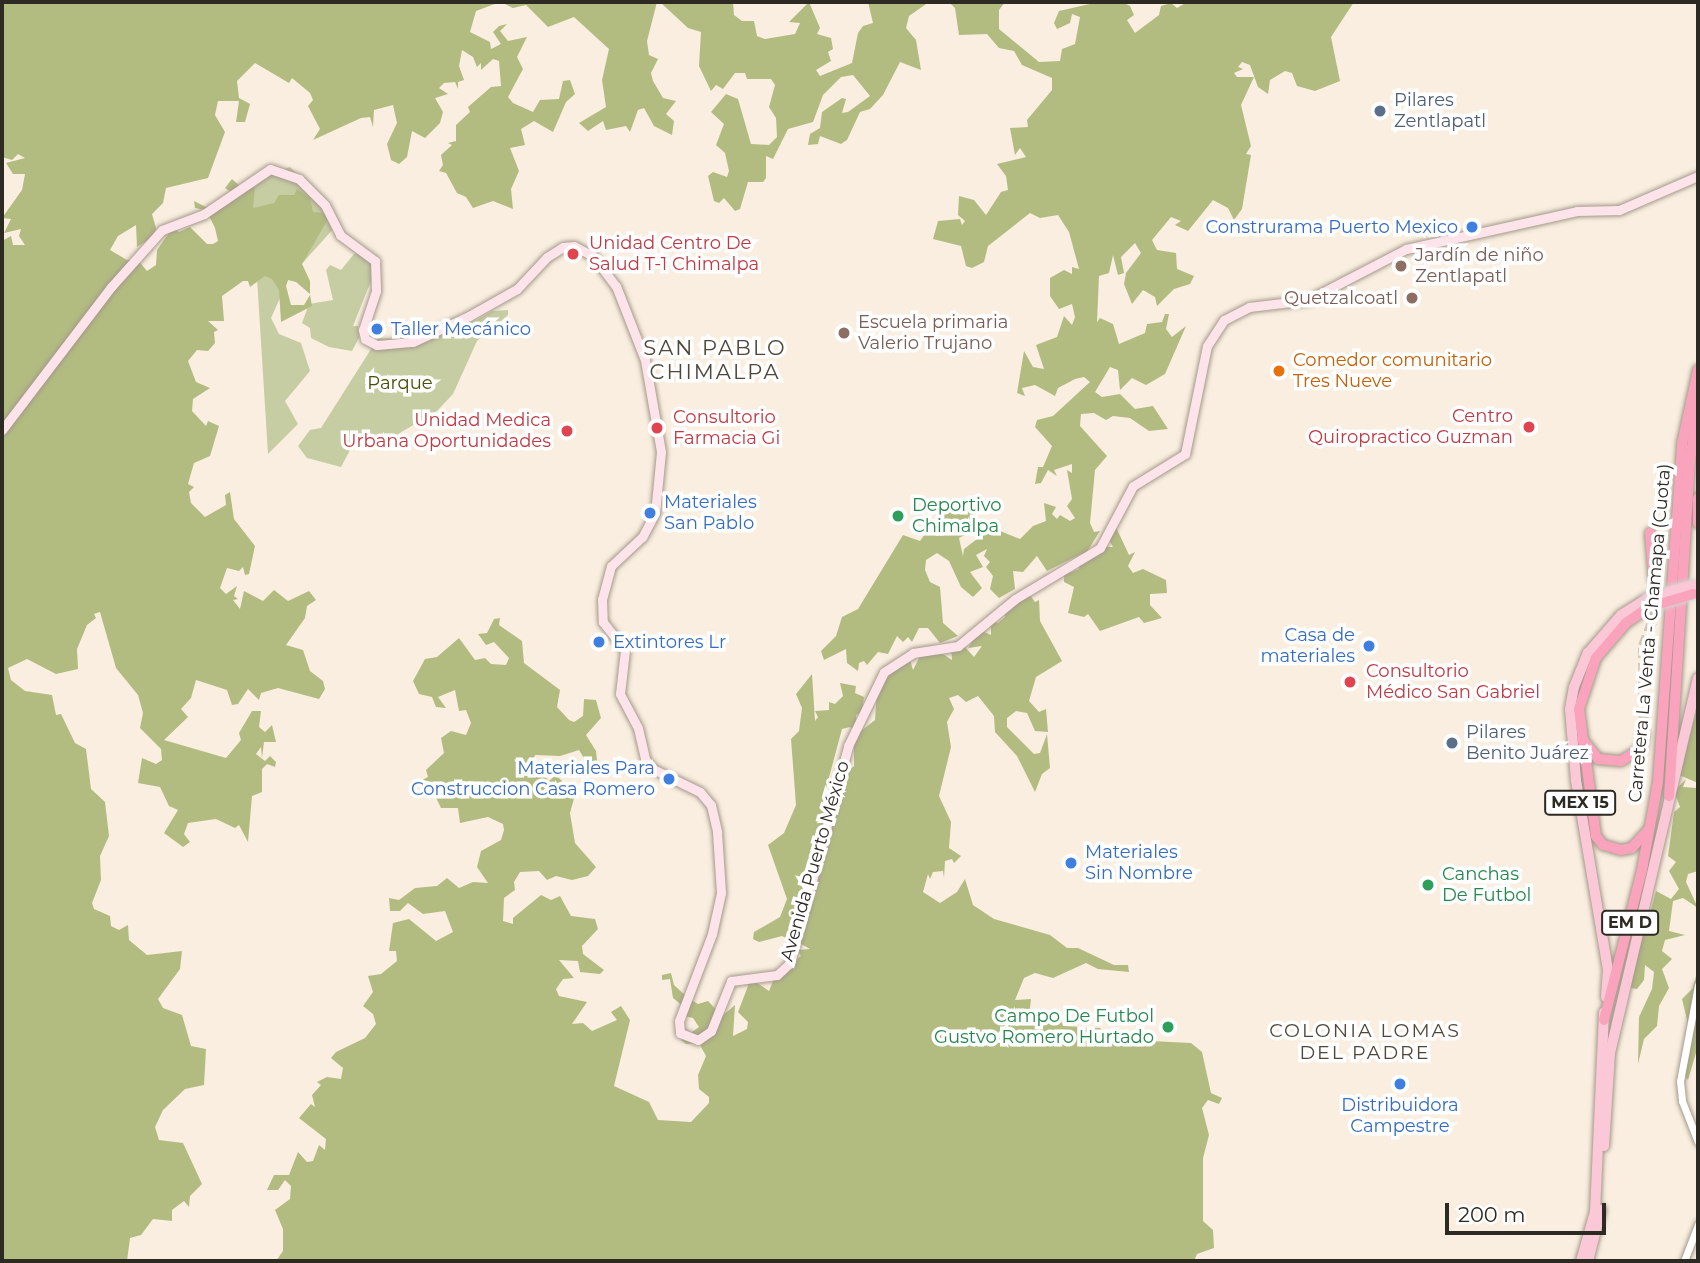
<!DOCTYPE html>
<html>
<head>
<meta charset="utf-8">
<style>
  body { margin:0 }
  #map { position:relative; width:1700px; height:1263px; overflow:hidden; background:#f9eedf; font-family:Montserrat,sans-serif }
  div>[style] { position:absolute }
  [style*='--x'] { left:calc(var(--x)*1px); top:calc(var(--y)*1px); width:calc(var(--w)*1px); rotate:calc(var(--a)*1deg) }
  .green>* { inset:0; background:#c6cda3 }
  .forest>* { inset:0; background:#b2bc81 }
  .motorway-tunnel>* { height:10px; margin-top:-5px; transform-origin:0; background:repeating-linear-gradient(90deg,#d0c7b9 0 10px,transparent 0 15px) }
  .roads { filter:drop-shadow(0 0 2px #a3998a) drop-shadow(0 0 2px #a3998a) }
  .tertiary>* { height:7px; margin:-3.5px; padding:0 3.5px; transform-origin:3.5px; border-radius:3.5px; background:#fff }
  .secondary>* { height:9px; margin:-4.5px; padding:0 4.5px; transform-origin:4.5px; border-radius:4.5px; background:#fde4eb }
  .primary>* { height:10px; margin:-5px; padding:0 5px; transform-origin:5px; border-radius:5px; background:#fbc8d7 }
  .motorway>* { height:10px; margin:-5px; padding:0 5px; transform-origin:5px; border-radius:5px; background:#f9a4bc }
  .bridges { filter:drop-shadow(0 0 2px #d5d4d3) drop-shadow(0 0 2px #d5d4d3) }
  .primary-bridge>* { height:10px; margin:-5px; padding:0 5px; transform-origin:5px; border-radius:5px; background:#fbc8d7 }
  .motorway-bridge>* { height:10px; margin:-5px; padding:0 5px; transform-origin:5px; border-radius:5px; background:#f9a4bc }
  .dots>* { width:19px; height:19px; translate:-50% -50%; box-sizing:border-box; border:4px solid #fff; border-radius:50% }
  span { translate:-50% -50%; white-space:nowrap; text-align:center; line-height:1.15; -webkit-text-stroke:7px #fff; paint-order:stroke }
  .shield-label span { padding:2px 5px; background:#fff; border:2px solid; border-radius:5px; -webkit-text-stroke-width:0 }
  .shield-label { font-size:16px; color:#2d2923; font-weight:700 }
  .service-label { font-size:18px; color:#4e5e75 }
  .left { translate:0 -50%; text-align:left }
  .shop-label { font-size:18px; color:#366cbe }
  .right { translate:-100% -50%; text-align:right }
  .health-label { font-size:18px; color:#be3a42 }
  .education-label { font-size:18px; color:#785e54 }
  .food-label { font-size:18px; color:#c56008 }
  .park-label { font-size:18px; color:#474f0a }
  .leisure-label { font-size:18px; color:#27864d }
  .street-label { font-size:18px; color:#2d2923 }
  .neighbourhood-label { font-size:19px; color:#50473a; letter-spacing:2px }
  .quarter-label { font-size:21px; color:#50473a; letter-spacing:2px }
  .frame { position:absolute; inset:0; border:4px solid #2d2923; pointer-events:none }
  .scale { position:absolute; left:1445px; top:1203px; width:161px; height:32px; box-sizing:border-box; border:4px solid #2d2923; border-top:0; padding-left:9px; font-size:21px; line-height:24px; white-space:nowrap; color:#2d2923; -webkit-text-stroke:5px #fff; paint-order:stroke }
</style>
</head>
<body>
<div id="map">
  <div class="green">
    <div style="clip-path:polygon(290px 167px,329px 206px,335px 227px,289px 278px,271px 318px,279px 334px,301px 343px,310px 371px,285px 401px,298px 424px,268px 454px,251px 182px)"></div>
    <div style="clip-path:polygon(369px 253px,375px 271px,353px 326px,358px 326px,359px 338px,352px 351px,329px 347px,311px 338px,310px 328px,302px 323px,309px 304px,333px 300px,326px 270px,330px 265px,341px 270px,354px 254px)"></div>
    <div style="clip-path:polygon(508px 310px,508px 315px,477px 341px,453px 394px,437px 411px,393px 437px,365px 433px,357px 437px,341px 467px,307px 458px,298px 446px,310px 430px,321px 428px,378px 338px,409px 340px,475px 321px,492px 311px)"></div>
  </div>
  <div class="forest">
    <div style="clip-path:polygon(2px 2px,500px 2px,476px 11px,470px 32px,490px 42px,491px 49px,501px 44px,493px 32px,499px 26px,507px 24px,500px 31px,508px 41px,527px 37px,517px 57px,523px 69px,508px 97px,513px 103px,533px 112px,540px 100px,559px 99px,563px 81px,570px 80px,575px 94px,566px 102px,553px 132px,534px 121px,521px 129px,525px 145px,510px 148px,519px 171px,511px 189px,513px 209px,493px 201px,473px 208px,466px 197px,457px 193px,446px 173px,439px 171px,443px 165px,441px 155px,452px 145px,448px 143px,456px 141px,456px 125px,470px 112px,468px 107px,491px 87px,501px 86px,499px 61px,493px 59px,481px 70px,481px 63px,477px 67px,473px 57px,462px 50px,459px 66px,464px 80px,458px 82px,458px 89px,455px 82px,444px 83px,439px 88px,448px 94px,435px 98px,443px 112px,440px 123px,425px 138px,412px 131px,407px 157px,399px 164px,391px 160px,387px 144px,397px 123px,393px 105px,374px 110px,373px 127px,370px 117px,361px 118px,313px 140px,320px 129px,308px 106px,313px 100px,310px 93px,292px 78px,289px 83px,255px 63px,237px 81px,239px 98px,250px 104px,245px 122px,236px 122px,239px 101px,218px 101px,215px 115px,225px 132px,208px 178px,166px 188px,163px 203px,152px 214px,156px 228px,153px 237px,137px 247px,136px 225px,118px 236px,110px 250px,127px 260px,137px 259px,147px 271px,156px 265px,157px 250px,173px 227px,179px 232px,190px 227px,207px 244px,213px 244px,218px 241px,215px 228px,206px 210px,195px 208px,194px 201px,206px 207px,217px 206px,233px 193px,225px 188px,232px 179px,241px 187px,255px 188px,253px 208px,274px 203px,279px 195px,294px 195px,297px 189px,310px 198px,313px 212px,331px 214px,302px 264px,310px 281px,310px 294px,296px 282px,288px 280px,286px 286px,291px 305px,304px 305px,310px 295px,312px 306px,281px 322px,279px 290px,272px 279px,265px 276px,250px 287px,248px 281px,243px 281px,222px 296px,224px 321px,208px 321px,218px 330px,214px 332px,215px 343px,208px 351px,197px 350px,188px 361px,196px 382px,210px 388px,193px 399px,192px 411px,206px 426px,208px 421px,219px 426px,210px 456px,194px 463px,188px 484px,194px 487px,189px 492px,191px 503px,205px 517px,226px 505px,225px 495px,230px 492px,234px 519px,255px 546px,249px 574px,245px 575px,243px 567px,239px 571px,227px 568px,220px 588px,226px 594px,237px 586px,234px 596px,238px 599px,233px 600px,240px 609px,244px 591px,263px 601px,274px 590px,288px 601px,309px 591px,316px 600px,307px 606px,305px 618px,286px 645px,303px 650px,310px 671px,323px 681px,325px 689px,319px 699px,278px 688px,261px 693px,259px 700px,248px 689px,238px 704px,232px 705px,227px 690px,196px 680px,191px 698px,181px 709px,188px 717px,164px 740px,226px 758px,241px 740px,239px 733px,252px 711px,261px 711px,259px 727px,265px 732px,272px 725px,276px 742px,264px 742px,262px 758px,261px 747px,256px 754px,265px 761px,270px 756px,276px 762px,275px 767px,267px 764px,262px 769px,262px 792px,252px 796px,248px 842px,239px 825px,235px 828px,216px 819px,188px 823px,184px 834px,190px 842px,183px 847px,164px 833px,178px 810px,169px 806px,160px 787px,138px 783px,142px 758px,156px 764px,162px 760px,161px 749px,140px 728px,143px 713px,138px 695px,116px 668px,100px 612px,94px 614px,96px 618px,87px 625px,77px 649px,78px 669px,56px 674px,27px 659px,8px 668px,11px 680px,25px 691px,52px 695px,56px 715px,61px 714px,75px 743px,86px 749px,91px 789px,105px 802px,109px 836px,100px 856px,101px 880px,92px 903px,94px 909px,110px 916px,111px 926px,119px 930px,128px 925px,129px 940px,147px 955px,182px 951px,180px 969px,158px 999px,163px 1008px,182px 1015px,191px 1046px,206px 1049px,204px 1085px,185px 1089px,163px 1110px,155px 1127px,159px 1140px,183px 1143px,202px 1184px,190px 1196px,189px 1207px,184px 1201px,172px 1210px,172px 1221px,153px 1219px,141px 1235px,130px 1238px,127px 1261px,2px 1261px,2px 241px,11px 236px,13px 245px,25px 245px,19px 236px,21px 229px,4px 233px,11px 219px,2px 218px,22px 190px,25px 174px,13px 174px,6px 163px,25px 158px,18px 154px,12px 160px,2px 157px)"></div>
    <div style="clip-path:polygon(501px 2px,657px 2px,647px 41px,649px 55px,658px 59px,651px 73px,653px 81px,663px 98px,676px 101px,666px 114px,674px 121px,672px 135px,654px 126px,644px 108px,638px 110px,630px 132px,626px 126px,606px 130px,603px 121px,588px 131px,579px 123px,606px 107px,602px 80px,609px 49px,574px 17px,548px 27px,526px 5px,513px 8px)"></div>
    <div style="clip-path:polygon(660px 2px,733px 2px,734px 15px,742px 21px,754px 21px,757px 36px,765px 39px,795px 34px,800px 23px,789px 22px,809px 2px,820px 28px,817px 34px,831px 38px,833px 49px,828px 52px,831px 61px,816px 70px,820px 76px,852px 63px,858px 33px,863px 26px,873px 23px,868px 2px,929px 2px,909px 16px,906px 28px,916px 40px,921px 70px,900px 62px,883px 95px,870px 109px,860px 112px,847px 140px,841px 144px,820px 136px,818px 144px,808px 145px,810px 134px,820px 128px,822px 112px,842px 98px,846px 99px,842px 113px,848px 112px,870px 96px,853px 75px,841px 77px,823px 95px,813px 122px,788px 129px,773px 159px,766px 156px,766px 178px,763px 182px,748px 182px,740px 209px,735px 211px,724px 198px,719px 203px,714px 201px,708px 176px,713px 172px,727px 177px,729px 171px,725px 153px,716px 145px,724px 124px,711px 112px,726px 94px,738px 99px,751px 144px,769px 145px,777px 137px,776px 118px,769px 107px,775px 85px,771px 79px,747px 79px,745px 73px,735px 73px,723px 89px,716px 85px,711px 91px,699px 66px,701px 32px,688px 28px)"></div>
    <div style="clip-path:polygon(949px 2px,1005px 2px,999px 10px,999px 29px,1039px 62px,1060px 61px,1062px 49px,1075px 44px,1080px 17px,1072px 14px,1070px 23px,1057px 29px,1054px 23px,1059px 11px,1094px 3px,1122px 2px,1130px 6px,1134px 15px,1127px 20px,1135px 33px,1159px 15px,1161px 6px,1171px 3px,1177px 8px,1187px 2px,1354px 2px,1331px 37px,1340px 81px,1315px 91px,1297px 86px,1292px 73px,1285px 71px,1270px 80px,1268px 94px,1258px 87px,1250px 65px,1242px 62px,1238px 67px,1243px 69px,1234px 73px,1237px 77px,1254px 77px,1241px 105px,1251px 146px,1246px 154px,1251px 155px,1242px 209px,1234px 220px,1228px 208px,1213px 200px,1188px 231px,1175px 225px,1181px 221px,1171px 217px,1152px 240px,1157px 250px,1176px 253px,1177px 269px,1194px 276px,1190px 284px,1174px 289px,1157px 306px,1155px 297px,1143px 290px,1132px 304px,1124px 284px,1126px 273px,1141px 253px,1135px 243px,1121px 257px,1124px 273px,1118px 275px,1113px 255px,1109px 273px,1099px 276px,1097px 322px,1100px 318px,1113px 324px,1119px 344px,1145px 333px,1147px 324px,1162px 322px,1165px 314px,1169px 314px,1166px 329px,1172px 337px,1186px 326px,1165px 374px,1146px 385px,1132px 378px,1120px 390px,1118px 370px,1110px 367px,1095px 392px,1102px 397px,1120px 394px,1135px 409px,1153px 406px,1168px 429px,1149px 431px,1130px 418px,1113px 416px,1106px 420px,1094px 413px,1081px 414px,1080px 426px,1107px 456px,1095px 470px,1090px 523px,1094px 532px,1100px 531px,1085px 555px,1094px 557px,1104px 547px,1113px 547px,1108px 538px,1115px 525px,1129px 555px,1135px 552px,1128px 566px,1133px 573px,1143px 569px,1166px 580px,1167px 593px,1150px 594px,1150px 605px,1162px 618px,1144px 623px,1139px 617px,1100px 631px,1088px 614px,1084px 617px,1068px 613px,1074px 587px,1064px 582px,1064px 575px,1079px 569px,1081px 554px,1047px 571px,1037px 556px,1023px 572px,1013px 571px,1015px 589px,999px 598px,990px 589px,993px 576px,986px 567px,990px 562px,984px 556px,987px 549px,976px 555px,983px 567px,970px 572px,982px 588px,973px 597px,961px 587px,949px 561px,937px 553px,926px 560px,925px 570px,930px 582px,940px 587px,943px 623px,958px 636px,940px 643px,928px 628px,919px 628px,912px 642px,908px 637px,903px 642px,897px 636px,888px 654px,878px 652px,867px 665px,864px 661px,859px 663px,858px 671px,847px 663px,846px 649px,824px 660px,821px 651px,836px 636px,842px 617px,858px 609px,903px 535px,920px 541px,950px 499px,981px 511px,972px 516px,974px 530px,959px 538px,963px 556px,964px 549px,977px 539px,978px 530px,986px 526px,989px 531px,995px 529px,1020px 539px,1033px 526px,1046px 521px,1044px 503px,1056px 507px,1052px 514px,1057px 519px,1060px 515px,1070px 521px,1075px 518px,1067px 506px,1072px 499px,1067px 470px,1072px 473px,1072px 464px,1054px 470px,1057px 476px,1048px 470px,1041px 483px,1035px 484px,1038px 467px,1043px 467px,1052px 446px,1035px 427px,1037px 420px,1053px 416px,1090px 382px,1084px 377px,1075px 379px,1058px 388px,1055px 396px,1035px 385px,1022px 388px,1025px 396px,1017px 393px,1024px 351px,1033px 367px,1044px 369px,1036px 345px,1057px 337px,1064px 316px,1072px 325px,1075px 317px,1072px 304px,1059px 309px,1050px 296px,1050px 278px,1064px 270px,1072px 274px,1072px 267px,1079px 269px,1069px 232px,1058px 215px,1040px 218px,1030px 213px,988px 246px,984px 262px,972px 268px,966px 266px,961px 246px,933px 239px,938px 221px,960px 219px,962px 225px,965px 221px,958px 215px,959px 196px,974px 200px,986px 215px,1001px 192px,1008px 190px,1006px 176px,997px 164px,1026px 157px,1020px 148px,1015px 155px,1010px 128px,1028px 127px,1027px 120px,1052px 90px,1052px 78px,1022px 65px,1014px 51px,999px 48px,987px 34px,959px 35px,955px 8px)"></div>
    <div style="clip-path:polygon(1029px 594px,1035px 602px,1039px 600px,1040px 621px,1062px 661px,1036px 677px,1029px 701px,1039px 712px,1046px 709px,1048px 732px,1035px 731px,1027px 713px,1016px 711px,1007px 718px,1007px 727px,1034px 754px,1040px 753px,1047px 734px,1050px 768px,1042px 774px,1035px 792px,1017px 756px,995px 732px,994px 716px,978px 696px,966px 702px,958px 695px,949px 698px,954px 709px,947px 722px,951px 747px,939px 796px,951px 822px,949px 848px,961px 856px,954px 863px,952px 859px,945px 861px,944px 878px,943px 871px,933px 872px,930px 879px,928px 874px,923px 892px,940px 903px,957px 892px,965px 879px,973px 905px,994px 919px,1050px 935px,1067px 948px,1078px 948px,1114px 965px,1128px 965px,1129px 972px,1098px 969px,1086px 963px,1053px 978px,1035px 973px,1024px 978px,1015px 1000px,1031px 999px,1030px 1008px,1035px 1013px,1041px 1008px,1042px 1013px,1059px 1015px,1063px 1026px,1100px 1028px,1108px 1035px,1131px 1040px,1191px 1043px,1202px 1052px,1211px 1093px,1222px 1098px,1219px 1104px,1208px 1100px,1202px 1108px,1209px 1135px,1203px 1158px,1203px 1221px,1213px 1230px,1214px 1248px,1197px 1254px,1194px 1261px,276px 1261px,283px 1251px,283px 1229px,275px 1210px,290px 1199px,291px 1186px,285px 1180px,278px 1190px,267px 1190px,274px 1175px,289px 1175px,298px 1152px,307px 1162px,313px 1161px,319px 1145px,325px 1150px,326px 1139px,299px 1118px,311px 1104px,315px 1107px,312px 1095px,321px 1085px,317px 1082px,327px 1077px,341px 1079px,343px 1068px,331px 1058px,336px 1052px,365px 1038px,376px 1024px,373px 1014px,363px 1006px,373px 992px,368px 976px,381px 974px,397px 961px,396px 951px,389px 951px,393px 923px,409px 919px,436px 941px,453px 932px,445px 911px,423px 914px,408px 903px,400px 911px,390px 911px,389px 898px,399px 900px,415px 888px,437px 886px,447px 878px,459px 888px,473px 882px,488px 883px,477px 867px,481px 851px,501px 840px,504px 830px,503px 824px,488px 817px,460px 823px,458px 808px,441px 808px,428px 781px,422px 780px,428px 777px,426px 770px,444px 753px,441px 738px,451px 731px,466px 735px,471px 723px,466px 710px,459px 711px,455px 690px,438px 697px,446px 708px,436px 707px,432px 697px,419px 694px,413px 681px,425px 659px,437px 657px,459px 638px,475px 660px,485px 658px,491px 664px,506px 665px,509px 658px,494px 642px,486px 645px,478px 634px,487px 633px,494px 619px,500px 618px,499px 625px,522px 641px,524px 663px,560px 690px,557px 707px,569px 720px,574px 722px,583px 716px,584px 699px,596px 700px,601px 718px,586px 735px,596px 751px,598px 769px,589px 766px,579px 750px,560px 756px,535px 755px,533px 763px,549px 781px,556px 775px,565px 784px,578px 784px,570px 813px,575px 843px,596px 867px,588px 876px,572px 880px,556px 876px,547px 880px,539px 871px,520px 872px,514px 882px,515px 890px,504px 898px,503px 921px,513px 924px,513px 918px,541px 895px,551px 900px,560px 896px,571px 916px,595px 919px,598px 929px,582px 946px,583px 954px,604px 970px,600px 974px,580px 972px,578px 961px,559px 960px,574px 978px,563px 979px,556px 989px,559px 996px,587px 1002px,572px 1024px,583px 1023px,592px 1031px,617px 1020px,611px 1012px,621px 1006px,630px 1020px,614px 1086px,649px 1102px,658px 1120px,691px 1122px,709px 1103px,709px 1097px,699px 1089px,698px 1075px,706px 1056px,699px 1043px,686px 1044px,681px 1040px,699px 1027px,693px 1018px,679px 1015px,684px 1007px,673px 998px,670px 979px,662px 980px,662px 975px,671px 973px,674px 985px,687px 997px,698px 1004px,708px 1001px,722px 1016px,735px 1005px,733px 1036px,747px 1029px,748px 1022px,738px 1012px,748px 986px,747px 976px,769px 991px,775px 976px,801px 956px,797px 950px,810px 949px,801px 944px,798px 930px,788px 939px,782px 936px,759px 942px,753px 939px,754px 932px,780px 917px,787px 899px,768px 845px,784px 833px,796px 805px,791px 739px,799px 731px,802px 708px,796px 694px,812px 674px,815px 721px,818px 717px,815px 711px,829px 710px,829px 702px,835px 704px,843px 696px,840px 683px,856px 686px,855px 693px,864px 697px,862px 712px,856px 715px,857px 732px,850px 727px,842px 729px,824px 796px,829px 804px,843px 789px,837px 785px,840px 779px,854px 766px,854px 734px,861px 731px,875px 720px,877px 689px,893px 671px,910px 660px,913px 670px,920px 656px,943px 654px,952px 660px,951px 648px,965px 647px,974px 657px,982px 646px,968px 648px,980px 630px,991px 635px,991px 621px,998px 623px,1005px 617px,1003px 604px)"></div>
    <div style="clip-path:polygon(1698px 705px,1698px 783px,1679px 775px)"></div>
    <div style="clip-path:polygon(1686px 779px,1683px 787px,1698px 788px,1698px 871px,1688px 874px,1686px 882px,1698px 908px,1683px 898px,1673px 901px,1669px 931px,1685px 935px,1665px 940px,1662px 951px,1672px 959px,1662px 969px,1669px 988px,1659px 1006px,1657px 1026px,1644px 1039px,1638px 1064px,1639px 1017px,1652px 989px,1654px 972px,1645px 965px,1644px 980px,1637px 989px,1630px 988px,1630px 968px,1637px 962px,1636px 941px,1646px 928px,1656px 891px,1671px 899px,1679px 889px,1669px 871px,1676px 862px,1668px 856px,1674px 812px,1680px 807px,1674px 791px)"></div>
    <div style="clip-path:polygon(1698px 968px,1698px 1046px,1688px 1080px,1684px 1075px,1688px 1024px,1682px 999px,1693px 988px)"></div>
  </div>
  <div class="motorway-tunnel">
    <div style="--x:1644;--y:733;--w:87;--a:-90.7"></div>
    <div style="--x:1643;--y:646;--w:34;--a:-69"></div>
    <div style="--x:1655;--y:614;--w:33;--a:-92"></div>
  </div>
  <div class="roads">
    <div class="tertiary">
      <div style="--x:1698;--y:985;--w:98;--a:100.6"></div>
      <div style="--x:1680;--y:1081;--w:20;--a:84"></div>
      <div style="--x:1682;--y:1101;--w:44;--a:68.7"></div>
      <div style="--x:1684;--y:1261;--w:40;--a:-69"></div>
    </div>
    <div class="secondary">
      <div style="--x:2;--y:430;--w:180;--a:-52.7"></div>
      <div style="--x:111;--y:287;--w:76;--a:-48.2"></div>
      <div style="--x:162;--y:230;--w:45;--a:-20.9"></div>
      <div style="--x:204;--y:214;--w:80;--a:-34.3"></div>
      <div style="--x:270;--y:169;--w:31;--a:19"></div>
      <div style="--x:299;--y:179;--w:37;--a:45"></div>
      <div style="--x:325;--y:205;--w:34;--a:63"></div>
      <div style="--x:340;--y:235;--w:44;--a:36.6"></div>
      <div style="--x:375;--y:261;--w:30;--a:88"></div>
      <div style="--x:376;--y:291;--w:41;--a:108.4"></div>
      <div style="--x:363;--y:330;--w:9;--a:77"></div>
      <div style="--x:365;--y:339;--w:13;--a:27"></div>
      <div style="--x:377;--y:345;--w:36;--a:-5"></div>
      <div style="--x:413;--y:342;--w:62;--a:-24.9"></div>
      <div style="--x:469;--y:316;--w:55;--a:-29.4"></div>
      <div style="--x:517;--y:289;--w:44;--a:-46.8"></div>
      <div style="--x:547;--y:257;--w:19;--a:-32"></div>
      <div style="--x:563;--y:247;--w:11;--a:-5"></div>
      <div style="--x:574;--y:246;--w:21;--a:28"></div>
      <div style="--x:593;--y:256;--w:38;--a:53"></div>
      <div style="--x:616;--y:286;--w:79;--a:68.6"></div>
      <div style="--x:645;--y:360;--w:93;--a:80.1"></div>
      <div style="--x:661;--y:452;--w:61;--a:95.6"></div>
      <div style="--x:655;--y:513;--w:27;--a:118"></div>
      <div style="--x:642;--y:537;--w:42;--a:136.9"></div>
      <div style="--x:611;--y:566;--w:34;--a:105"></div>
      <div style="--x:602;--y:599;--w:23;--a:88"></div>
      <div style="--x:603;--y:622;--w:36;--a:52"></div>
      <div style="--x:625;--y:650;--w:44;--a:96.5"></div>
      <div style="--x:620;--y:694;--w:38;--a:62"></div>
      <div style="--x:638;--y:728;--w:32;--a:77"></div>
      <div style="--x:645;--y:759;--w:13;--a:51"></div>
      <div style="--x:653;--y:769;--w:52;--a:26.1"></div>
      <div style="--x:700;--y:792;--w:17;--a:50"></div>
      <div style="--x:711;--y:805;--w:28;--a:77"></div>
      <div style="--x:717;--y:832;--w:61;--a:86.2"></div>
      <div style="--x:721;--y:893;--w:42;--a:102.4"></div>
      <div style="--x:712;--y:934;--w:93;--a:110.8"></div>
      <div style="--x:679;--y:1021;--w:12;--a:85"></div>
      <div style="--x:680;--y:1033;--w:19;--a:21"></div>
      <div style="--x:698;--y:1040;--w:16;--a:-35"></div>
      <div style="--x:711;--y:1031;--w:54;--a:-68.2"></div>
      <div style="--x:731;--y:981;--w:46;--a:-7.4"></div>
      <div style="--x:777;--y:975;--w:18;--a:-43"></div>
      <div style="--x:790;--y:963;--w:225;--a:-75"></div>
      <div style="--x:848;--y:746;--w:82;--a:-64.1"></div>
      <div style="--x:884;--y:672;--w:35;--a:-33"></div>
      <div style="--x:913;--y:653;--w:46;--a:-8.8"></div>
      <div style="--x:958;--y:646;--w:74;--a:-39.5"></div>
      <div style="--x:1015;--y:599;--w:99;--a:-31"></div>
      <div style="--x:1100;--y:548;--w:70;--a:-62"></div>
      <div style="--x:1133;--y:486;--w:61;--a:-31.6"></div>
      <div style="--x:1185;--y:454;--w:110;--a:-78.5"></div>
      <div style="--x:1207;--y:346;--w:31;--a:-57"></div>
      <div style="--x:1224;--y:320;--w:28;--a:-27"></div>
      <div style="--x:1249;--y:307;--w:59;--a:-6.8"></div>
      <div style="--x:1308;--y:300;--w:110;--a:-27.5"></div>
      <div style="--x:1406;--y:249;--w:175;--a:-12.5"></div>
      <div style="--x:1577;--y:211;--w:42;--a:-1.4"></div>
      <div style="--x:1619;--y:210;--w:86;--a:-23.3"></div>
    </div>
    <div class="primary">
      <div style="--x:1606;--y:997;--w:27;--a:-86"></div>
      <div style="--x:1608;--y:970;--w:193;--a:-99.6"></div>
      <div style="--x:1576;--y:780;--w:71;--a:-94.8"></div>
      <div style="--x:1570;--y:709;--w:22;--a:-80"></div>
      <div style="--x:1574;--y:687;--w:37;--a:-68"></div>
      <div style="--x:1588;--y:653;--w:50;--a:-49"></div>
      <div style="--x:1621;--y:615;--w:32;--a:-32"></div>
      <div style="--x:1604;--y:1146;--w:93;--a:-86.3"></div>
      <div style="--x:1610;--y:1053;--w:385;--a:-76.8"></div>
      <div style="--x:1581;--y:1261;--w:51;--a:-74.1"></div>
      <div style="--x:1595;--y:1212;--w:200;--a:-87.4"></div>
      <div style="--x:1588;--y:1261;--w:53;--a:-75.7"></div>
    </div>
    <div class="motorway">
      <div style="--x:1698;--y:498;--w:25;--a:90"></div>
      <div style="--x:1650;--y:533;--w:48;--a:85.2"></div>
      <div style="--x:1582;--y:739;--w:26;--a:51"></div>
      <div style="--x:1598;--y:759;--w:23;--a:5"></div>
      <div style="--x:1621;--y:761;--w:23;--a:-31"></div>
      <div style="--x:1641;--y:749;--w:16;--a:-79"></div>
      <div style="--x:1669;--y:796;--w:335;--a:-86.4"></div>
      <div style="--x:1690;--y:462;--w:62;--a:-82.5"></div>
      <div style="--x:1648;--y:830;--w:24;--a:132"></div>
      <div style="--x:1632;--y:848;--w:11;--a:170"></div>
      <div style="--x:1621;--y:850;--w:19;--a:-164"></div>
      <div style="--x:1603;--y:845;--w:11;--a:-128"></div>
      <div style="--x:1596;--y:836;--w:128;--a:-97.6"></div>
      <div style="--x:1579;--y:709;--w:54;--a:-71.6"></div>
      <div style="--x:1596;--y:658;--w:46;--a:-49.4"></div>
      <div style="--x:1626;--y:623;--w:28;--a:-35"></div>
      <div style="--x:1604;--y:1020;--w:155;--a:-75.8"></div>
      <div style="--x:1642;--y:870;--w:89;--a:-79.7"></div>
      <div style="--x:1658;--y:782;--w:339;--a:-85.9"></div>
      <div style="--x:1682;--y:444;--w:76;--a:-77.8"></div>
    </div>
  </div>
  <div class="bridges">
    <div class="primary-bridge">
      <div style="--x:1648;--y:598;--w:48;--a:-15.8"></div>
    </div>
    <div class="motorway-bridge">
      <div style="--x:1649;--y:607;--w:46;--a:-16.5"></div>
    </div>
  </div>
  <div class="dots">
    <div style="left:1380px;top:111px;background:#5c6f8a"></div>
    <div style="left:1472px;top:227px;background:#3f7fe0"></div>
    <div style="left:573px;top:254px;background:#e0444e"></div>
    <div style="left:1401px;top:266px;background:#8d6e63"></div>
    <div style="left:1412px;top:298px;background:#8d6e63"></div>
    <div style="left:377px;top:329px;background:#3f7fe0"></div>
    <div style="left:844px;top:333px;background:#8d6e63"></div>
    <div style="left:1279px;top:371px;background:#e8710a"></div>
    <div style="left:1529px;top:427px;background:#e0444e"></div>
    <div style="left:657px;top:428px;background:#e0444e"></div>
    <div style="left:567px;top:431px;background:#e0444e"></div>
    <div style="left:650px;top:513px;background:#3f7fe0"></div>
    <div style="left:898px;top:516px;background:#2e9e5b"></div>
    <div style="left:599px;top:642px;background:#3f7fe0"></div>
    <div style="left:1369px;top:646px;background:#3f7fe0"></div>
    <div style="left:1350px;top:682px;background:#e0444e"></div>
    <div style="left:1452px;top:743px;background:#5c6f8a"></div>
    <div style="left:669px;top:779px;background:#3f7fe0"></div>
    <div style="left:1071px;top:863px;background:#3f7fe0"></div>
    <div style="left:1428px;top:885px;background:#2e9e5b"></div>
    <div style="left:1168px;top:1027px;background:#2e9e5b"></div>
    <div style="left:1400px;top:1084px;background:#3f7fe0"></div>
  </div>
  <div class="shield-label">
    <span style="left:1580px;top:803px">MEX 15</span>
    <span style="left:1630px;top:923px">EM D</span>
  </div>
  <div class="service-label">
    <span class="left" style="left:1394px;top:111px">Pilares<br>Zentlapatl</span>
    <span class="left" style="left:1466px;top:743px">Pilares<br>Benito Juárez</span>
  </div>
  <div class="shop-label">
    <span class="right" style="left:1458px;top:227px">Construrama Puerto Mexico</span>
    <span class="left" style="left:391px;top:329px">Taller Mecánico</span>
    <span class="left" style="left:664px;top:513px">Materiales<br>San Pablo</span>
    <span class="right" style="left:1355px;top:646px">Casa de<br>materiales</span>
    <span class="left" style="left:613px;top:642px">Extintores Lr</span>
    <span class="right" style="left:655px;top:779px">Materiales Para<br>Construccion Casa Romero</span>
    <span class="left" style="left:1085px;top:863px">Materiales<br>Sin Nombre</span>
    <span style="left:1400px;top:1116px">Distribuidora<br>Campestre</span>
  </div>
  <div class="health-label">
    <span class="left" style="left:589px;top:254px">Unidad Centro De<br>Salud T-1 Chimalpa</span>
    <span class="right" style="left:1513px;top:427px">Centro<br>Quiropractico Guzman</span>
    <span class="left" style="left:673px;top:428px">Consultorio<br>Farmacia Gi</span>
    <span class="right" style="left:551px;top:431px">Unidad Medica<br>Urbana Oportunidades</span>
    <span class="left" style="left:1366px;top:682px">Consultorio<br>Médico San Gabriel</span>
  </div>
  <div class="education-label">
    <span class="left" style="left:1415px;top:266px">Jardín de niño<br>Zentlapatl</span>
    <span class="right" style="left:1398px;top:298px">Quetzalcoatl</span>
    <span class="left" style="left:858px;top:333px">Escuela primaria<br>Valerio Trujano</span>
  </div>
  <div class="food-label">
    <span class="left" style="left:1293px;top:371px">Comedor comunitario<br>Tres Nueve</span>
  </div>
  <div class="park-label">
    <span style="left:400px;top:383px">Parque</span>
  </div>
  <div class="leisure-label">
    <span class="left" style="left:912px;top:516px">Deportivo<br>Chimalpa</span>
    <span class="left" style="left:1442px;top:885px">Canchas<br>De Futbol</span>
    <span class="right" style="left:1154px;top:1027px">Campo De Futbol<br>Gustvo Romero Hurtado</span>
  </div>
  <div class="street-label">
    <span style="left:1650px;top:633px;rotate:-85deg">Carretera La Venta - Chamapa (Cuota)</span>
    <span style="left:815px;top:861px;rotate:-74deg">Avenida Puerto México</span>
  </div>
  <div class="neighbourhood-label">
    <span style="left:1365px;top:1042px">COLONIA LOMAS<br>DEL PADRE</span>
  </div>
  <div class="quarter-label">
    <span style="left:715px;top:360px">SAN PABLO<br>CHIMALPA</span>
  </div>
  <div class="frame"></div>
  <div class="scale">200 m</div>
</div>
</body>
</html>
